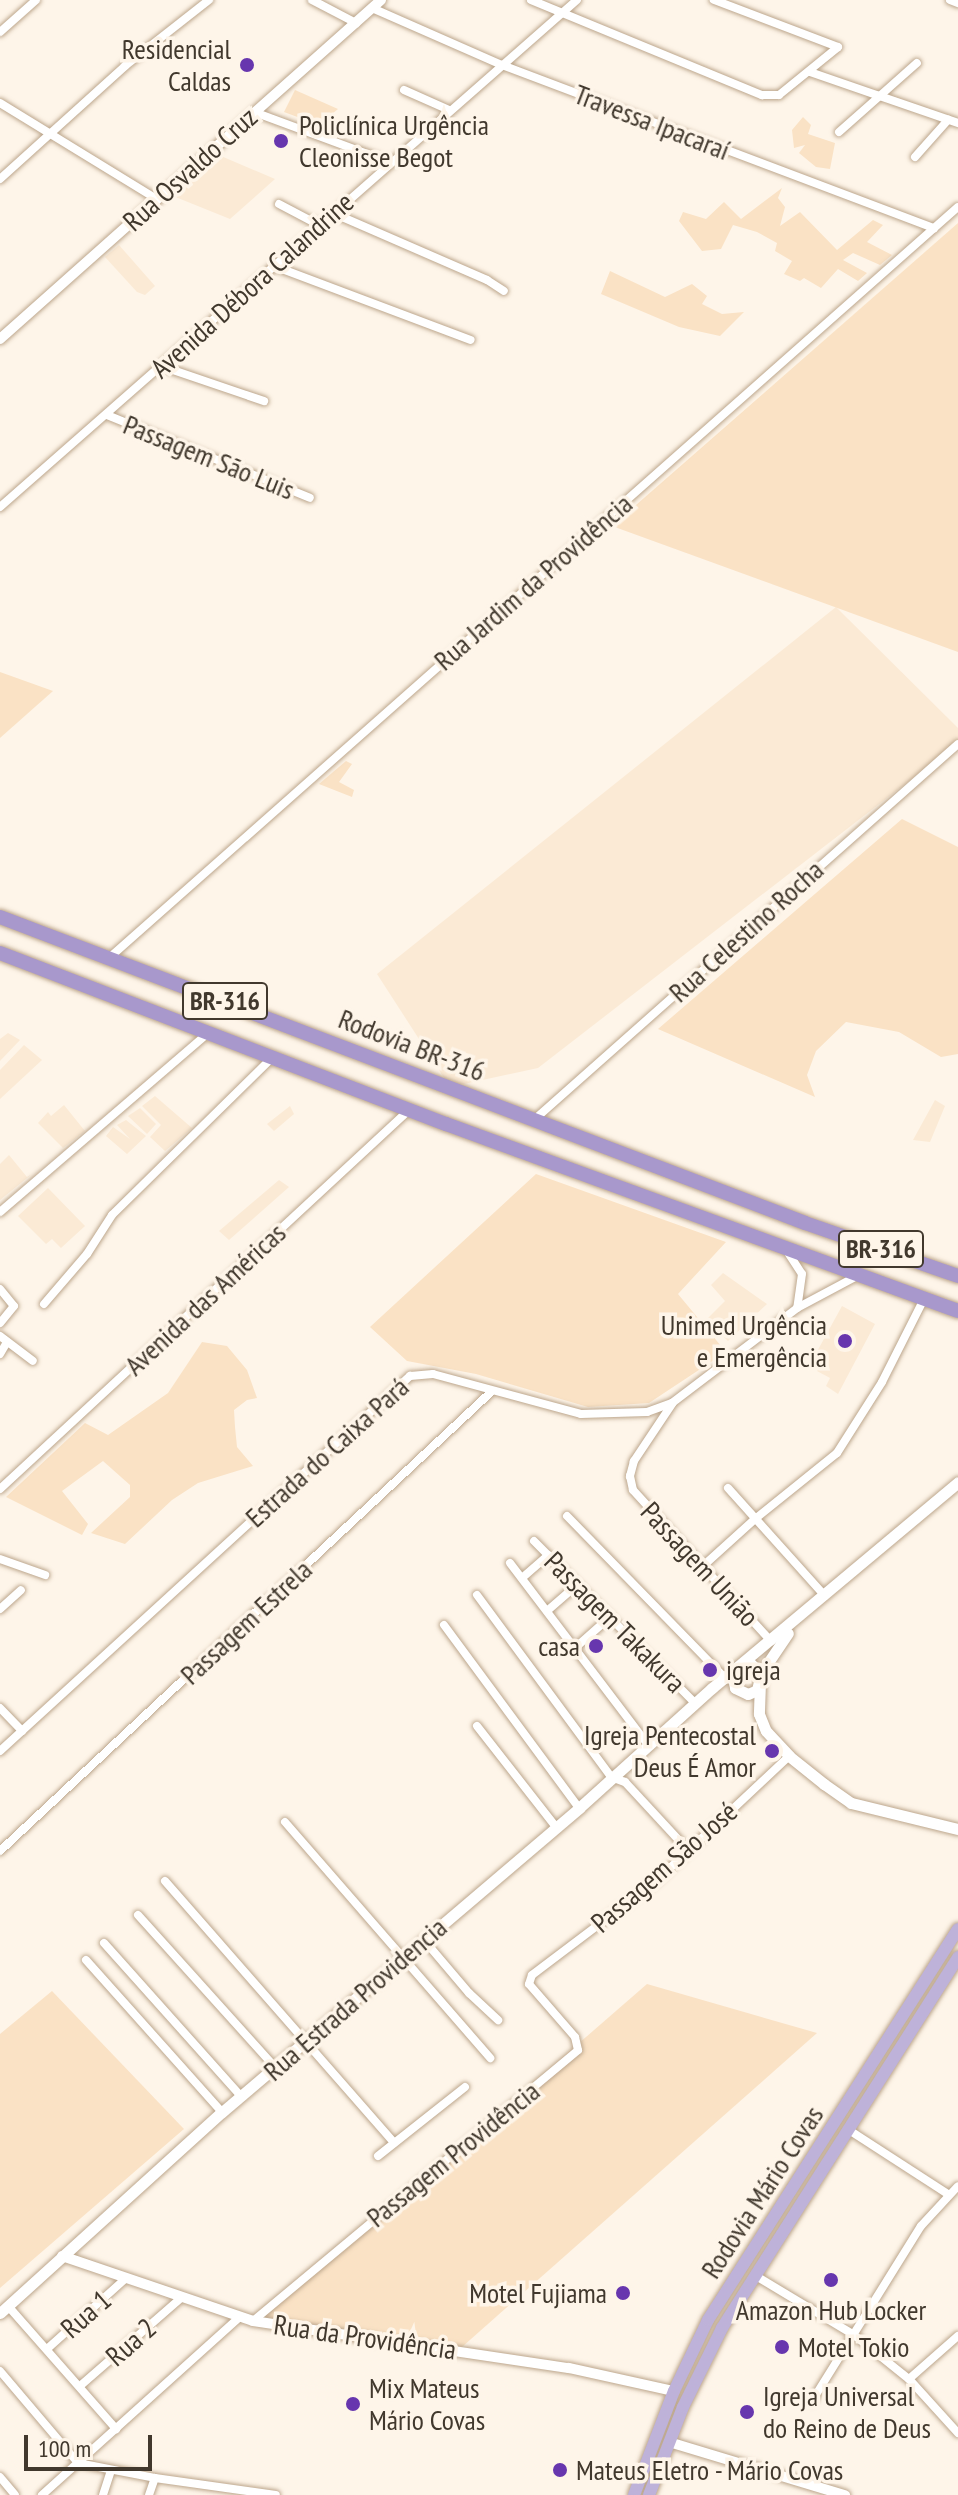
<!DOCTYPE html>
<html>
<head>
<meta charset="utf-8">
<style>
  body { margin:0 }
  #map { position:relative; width:958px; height:2495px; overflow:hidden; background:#fef5e9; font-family:"PT Sans Narrow",sans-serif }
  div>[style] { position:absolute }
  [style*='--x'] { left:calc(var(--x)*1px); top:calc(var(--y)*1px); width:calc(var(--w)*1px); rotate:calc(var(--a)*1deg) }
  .built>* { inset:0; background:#fbead5 }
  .green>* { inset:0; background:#fae2c5 }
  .roads { filter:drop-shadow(0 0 2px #bca68c) drop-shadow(0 0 2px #bca68c) }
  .minor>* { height:8px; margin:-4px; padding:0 4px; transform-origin:4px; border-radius:4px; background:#fff }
  .tertiary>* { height:10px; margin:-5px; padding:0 5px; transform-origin:5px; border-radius:5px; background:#fff }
  .secondary>* { height:11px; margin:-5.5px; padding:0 5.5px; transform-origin:5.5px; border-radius:5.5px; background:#fff }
  .primary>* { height:12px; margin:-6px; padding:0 6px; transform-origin:6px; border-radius:6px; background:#beb2d9 }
  .trunk>* { height:14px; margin:-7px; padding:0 7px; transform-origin:7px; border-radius:7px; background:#a898cc }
  .dots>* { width:22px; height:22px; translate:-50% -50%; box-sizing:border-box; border:4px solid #fef5e9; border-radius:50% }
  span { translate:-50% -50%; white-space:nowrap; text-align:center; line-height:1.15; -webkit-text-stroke:7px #fef5e9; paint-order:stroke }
  .shield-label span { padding:2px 6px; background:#fef5e9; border:2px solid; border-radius:6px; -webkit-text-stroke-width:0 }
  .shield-label { font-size:26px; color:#41382d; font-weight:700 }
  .poi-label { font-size:28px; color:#41382d }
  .right { translate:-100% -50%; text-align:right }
  .left { translate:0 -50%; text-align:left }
  .street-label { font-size:28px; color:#41382d }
  .scale { position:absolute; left:24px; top:2435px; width:128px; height:36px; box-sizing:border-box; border:4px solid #41382d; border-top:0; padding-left:10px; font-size:24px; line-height:28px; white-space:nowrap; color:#41382d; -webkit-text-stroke:6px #fef5e9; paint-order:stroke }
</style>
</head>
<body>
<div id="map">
  <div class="built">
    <div style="clip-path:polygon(221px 156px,275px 179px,230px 219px,173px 196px)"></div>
    <div style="clip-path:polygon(119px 245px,155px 286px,145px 295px,137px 292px,105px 257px)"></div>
    <div style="clip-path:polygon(836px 607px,958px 728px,958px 743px,538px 1068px,450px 1087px,377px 974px)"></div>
    <div style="clip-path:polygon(8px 1033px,20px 1040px,0 1061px,0 1039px)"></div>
    <div style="clip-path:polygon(24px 1045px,42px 1060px,0 1099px,0 1070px)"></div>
    <div style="clip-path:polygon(155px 1096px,192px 1128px,165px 1151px,150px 1137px,161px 1125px,142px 1106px)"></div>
    <div style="clip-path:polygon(935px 1100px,945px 1106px,930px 1142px,913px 1140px)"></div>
    <div style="clip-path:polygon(64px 1105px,85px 1131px,63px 1148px,38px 1123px,48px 1112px,51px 1116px)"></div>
    <div style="clip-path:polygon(290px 1106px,294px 1114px,274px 1131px,267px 1124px)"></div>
    <div style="clip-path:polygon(140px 1108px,156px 1124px,147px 1134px,128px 1116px)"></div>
    <div style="clip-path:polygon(126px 1120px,146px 1136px,127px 1154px,106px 1136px,113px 1127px,130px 1139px,117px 1125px)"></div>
    <div style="clip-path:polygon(9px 1155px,27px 1177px,32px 1174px,0 1200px,0 1164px)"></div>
    <div style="clip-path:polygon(279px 1180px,289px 1187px,229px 1240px,219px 1231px)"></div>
    <div style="clip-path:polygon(48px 1188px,85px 1226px,61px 1248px,52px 1239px,46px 1244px,18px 1216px)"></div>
    <div style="clip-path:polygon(723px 1273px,767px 1304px,728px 1341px,706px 1320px,725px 1301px,711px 1285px)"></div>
    <div style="clip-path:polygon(842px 1306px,875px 1324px,838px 1394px,826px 1386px,830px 1378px,817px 1371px,822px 1362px,814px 1357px)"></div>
  </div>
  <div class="green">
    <div style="clip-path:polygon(295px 90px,338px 109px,319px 125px,284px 112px)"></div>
    <div style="clip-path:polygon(803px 117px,811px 125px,808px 134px,835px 143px,830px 169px,816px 167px,799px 153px,805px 145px,794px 148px,792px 130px)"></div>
    <div style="clip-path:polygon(782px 188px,778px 198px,785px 207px,780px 226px,800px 212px,837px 250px,873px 220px,883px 225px,867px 242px,892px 255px,880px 265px,853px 253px,843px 260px,867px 273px,858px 281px,838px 269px,821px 288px,804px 278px,800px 281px,784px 274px,792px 261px,775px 251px,777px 243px,757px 232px,733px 225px,721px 249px,702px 251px,679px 221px,683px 212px,706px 219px,724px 202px,741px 219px)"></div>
    <div style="clip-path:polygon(958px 223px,958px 652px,612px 526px)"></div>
    <div style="clip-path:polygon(610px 271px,665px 297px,692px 284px,707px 296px,702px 304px,722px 314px,744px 312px,720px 336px,679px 327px,601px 294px)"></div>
    <div style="clip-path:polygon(0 672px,53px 691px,0 738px)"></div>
    <div style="clip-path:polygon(346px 761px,352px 764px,339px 782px,354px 790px,352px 797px,319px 784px)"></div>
    <div style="clip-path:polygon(902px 819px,958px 847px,958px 1054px,941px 1057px,899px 1032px,846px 1022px,816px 1051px,807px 1075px,815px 1097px,658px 1029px)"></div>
    <div style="clip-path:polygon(536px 1174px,726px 1242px,678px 1294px,726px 1352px,649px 1403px,588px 1407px,476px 1374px,407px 1361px,370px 1327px)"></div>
    <div style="clip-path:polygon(202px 1342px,227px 1346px,247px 1370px,257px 1398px,247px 1400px,234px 1410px,235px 1427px,237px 1447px,253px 1466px,198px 1483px,172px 1500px,125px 1544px,91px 1533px,130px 1497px,130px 1485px,103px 1461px,62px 1491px,88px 1524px,82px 1535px,6px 1497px,85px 1423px,108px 1435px,168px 1393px)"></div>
    <div style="clip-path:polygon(647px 1984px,817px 2033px,462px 2347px,264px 2317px)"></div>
    <div style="clip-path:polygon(52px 1991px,184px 2129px,0 2288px,0 2034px)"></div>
  </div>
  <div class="roads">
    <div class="minor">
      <div style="--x:312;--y:0;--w:50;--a:27.6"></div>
      <div style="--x:531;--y:0;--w:250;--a:22.4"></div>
      <div style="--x:762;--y:95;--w:17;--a:0"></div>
      <div style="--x:779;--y:95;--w:76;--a:-39.1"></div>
      <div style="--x:838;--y:47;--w:133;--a:-159.2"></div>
      <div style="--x:950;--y:0;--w:9;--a:21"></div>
      <div style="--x:372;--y:8;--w:142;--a:23.7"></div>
      <div style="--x:502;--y:65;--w:462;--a:20.7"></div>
      <div style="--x:0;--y:32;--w:48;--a:-41.6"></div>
      <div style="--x:810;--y:72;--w:157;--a:19"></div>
      <div style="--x:404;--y:90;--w:49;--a:24"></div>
      <div style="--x:0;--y:103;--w:182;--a:31.5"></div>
      <div style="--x:254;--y:112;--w:144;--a:20.3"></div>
      <div style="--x:839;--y:132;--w:104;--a:-41.5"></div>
      <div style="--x:915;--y:157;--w:50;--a:-48.3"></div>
      <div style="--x:0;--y:179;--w:169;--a:-42.1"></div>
      <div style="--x:125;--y:66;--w:107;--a:-38.2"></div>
      <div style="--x:279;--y:204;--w:45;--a:27.7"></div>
      <div style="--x:333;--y:213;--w:168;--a:23.5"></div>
      <div style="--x:487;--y:280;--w:20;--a:33"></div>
      <div style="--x:274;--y:266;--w:210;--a:20.6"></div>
      <div style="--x:161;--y:366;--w:109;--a:18.8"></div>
      <div style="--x:107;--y:415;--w:219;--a:22.2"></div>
      <div style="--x:0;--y:507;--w:768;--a:-41.31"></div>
      <div style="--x:109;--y:958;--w:1133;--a:-41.5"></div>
      <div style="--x:535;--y:1119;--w:565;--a:-41.56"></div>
      <div style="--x:0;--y:1212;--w:274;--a:-40.7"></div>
      <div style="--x:787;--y:1251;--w:27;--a:57"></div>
      <div style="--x:802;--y:1274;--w:34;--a:98"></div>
      <div style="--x:0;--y:1289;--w:22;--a:51"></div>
      <div style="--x:14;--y:1306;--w:22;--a:129"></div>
      <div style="--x:44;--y:1304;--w:66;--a:-49.3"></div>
      <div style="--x:87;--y:1254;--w:46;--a:-57.3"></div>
      <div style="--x:112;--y:1215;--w:226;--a:-44.5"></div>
      <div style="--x:0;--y:1336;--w:41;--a:37.1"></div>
      <div style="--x:0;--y:1354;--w:14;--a:-60"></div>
      <div style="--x:672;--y:1404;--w:69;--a:123.7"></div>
      <div style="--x:634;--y:1461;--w:16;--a:105"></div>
      <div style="--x:630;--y:1476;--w:14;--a:78"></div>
      <div style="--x:633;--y:1490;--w:205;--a:47.6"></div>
      <div style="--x:728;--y:1488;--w:145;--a:48.1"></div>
      <div style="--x:0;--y:1489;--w:558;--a:-42.82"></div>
      <div style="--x:567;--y:1516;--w:226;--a:45.7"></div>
      <div style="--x:534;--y:1541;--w:228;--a:45.2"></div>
      <div style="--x:0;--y:1559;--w:48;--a:19.6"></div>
      <div style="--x:510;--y:1563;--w:228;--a:52.8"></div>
      <div style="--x:703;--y:1566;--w:70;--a:-42.1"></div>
      <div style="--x:755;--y:1519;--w:105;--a:-38.8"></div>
      <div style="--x:837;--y:1453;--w:84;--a:-57.6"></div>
      <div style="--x:882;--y:1382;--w:93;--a:-63.2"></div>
      <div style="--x:522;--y:1578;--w:35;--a:-41"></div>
      <div style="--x:477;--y:1595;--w:226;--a:53.6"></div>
      <div style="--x:611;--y:1777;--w:15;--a:20"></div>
      <div style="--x:625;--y:1782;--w:93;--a:47.2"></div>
      <div style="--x:0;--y:1609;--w:28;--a:-42"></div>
      <div style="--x:547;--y:1611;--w:40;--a:-41"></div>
      <div style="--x:444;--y:1625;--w:227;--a:53.6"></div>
      <div style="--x:575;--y:1648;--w:47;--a:-41.5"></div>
      <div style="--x:0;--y:1708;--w:32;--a:46"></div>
      <div style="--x:477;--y:1726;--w:127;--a:52"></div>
      <div style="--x:0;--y:1751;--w:556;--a:-42.45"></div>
      <div style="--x:410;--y:1376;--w:23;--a:-5"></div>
      <div style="--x:433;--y:1374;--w:153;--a:15.1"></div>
      <div style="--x:581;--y:1414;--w:66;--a:-1.7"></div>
      <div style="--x:647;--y:1412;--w:27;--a:-20"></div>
      <div style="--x:672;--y:1403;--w:157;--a:-37.2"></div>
      <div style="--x:797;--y:1308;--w:68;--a:-28.1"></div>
      <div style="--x:285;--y:1822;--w:313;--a:49"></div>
      <div style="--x:0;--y:1851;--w:672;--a:-43.07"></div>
      <div style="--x:165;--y:1881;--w:348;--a:48.8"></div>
      <div style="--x:138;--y:1915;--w:205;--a:48"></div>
      <div style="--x:424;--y:1940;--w:70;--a:49.7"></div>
      <div style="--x:469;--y:1993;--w:40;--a:43"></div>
      <div style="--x:104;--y:1943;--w:205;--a:48.2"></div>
      <div style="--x:86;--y:1960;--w:204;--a:48.2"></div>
      <div style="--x:849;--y:2130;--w:118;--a:32.9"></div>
      <div style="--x:378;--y:2156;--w:111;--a:-38.4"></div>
      <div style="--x:756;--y:2276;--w:114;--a:31"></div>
      <div style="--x:854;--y:2335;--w:70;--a:38.7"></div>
      <div style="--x:909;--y:2379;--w:73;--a:47.8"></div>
      <div style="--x:8;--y:2306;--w:164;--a:48.7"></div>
      <div style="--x:253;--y:2321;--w:423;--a:-39.8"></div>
      <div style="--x:578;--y:2050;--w:13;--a:-103"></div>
      <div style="--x:575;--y:2037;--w:70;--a:-131"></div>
      <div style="--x:529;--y:1984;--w:9;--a:-72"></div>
      <div style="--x:532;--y:1975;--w:154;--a:-37.1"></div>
      <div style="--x:655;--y:1882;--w:184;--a:-43.2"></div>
      <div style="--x:47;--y:2349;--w:105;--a:-41.9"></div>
      <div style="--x:0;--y:2371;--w:121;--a:49.7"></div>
      <div style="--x:909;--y:2379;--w:65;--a:-41.3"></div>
      <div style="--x:80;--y:2386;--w:134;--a:-41.1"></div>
      <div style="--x:812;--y:2401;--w:206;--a:-58.1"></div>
      <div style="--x:921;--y:2226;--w:54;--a:-47.2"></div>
      <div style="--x:78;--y:2463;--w:78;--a:11"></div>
      <div style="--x:155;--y:2478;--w:122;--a:8"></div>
      <div style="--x:0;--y:2477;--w:23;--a:50"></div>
      <div style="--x:42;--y:2495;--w:266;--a:-42"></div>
      <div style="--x:103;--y:2495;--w:25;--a:-72"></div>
      <div style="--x:149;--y:2495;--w:18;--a:-71"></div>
    </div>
    <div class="tertiary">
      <div style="--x:0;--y:339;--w:510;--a:-41.66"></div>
      <div style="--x:62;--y:2256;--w:202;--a:18.8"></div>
      <div style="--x:253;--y:2321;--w:319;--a:8.5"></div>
      <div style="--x:569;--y:2368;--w:107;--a:12.4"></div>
      <div style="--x:669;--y:2442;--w:184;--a:16.8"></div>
    </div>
    <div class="secondary">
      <div style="--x:732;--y:1672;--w:16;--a:79"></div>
      <div style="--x:735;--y:1688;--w:14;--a:25"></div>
      <div style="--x:748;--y:1694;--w:10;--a:-24"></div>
      <div style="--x:757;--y:1690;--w:17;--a:-77"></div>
      <div style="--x:761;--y:1673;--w:13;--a:-138"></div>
      <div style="--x:751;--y:1664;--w:10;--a:174"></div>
      <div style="--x:761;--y:1673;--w:48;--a:-56"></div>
      <div style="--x:760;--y:1682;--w:32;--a:92"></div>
      <div style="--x:759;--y:1714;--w:18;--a:68"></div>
      <div style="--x:766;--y:1731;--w:34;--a:47"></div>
      <div style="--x:789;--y:1756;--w:45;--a:38.7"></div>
      <div style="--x:824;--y:1784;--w:33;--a:35"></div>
      <div style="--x:851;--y:1803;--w:110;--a:13.7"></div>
      <div style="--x:0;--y:2313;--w:299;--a:-42.2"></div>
      <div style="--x:222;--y:2112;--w:469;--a:-40.4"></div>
      <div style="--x:579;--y:1808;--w:179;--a:-42.1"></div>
      <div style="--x:712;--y:1688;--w:321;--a:-39.9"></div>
    </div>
    <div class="primary">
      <div style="--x:634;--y:2495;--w:111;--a:-69"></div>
      <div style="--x:674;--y:2391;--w:79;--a:-64.4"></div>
      <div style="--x:708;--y:2320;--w:464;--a:-57.4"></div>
      <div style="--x:649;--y:2495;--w:94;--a:-68.9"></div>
      <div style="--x:683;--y:2407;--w:88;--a:-63.7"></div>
      <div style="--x:722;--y:2328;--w:440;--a:-57.5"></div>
    </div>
    <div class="trunk">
      <div style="--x:0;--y:917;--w:861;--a:20.81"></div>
      <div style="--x:805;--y:1223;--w:162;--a:19.1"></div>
      <div style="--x:0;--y:953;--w:478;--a:21"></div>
      <div style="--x:446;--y:1124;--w:545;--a:20.06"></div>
    </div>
  </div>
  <div class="dots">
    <div style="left:247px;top:65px;background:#6736ae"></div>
    <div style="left:281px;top:141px;background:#6736ae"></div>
    <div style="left:845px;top:1341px;background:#6736ae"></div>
    <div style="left:596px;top:1646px;background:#6736ae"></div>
    <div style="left:710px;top:1670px;background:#6736ae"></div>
    <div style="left:772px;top:1751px;background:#6736ae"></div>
    <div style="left:831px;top:2280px;background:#6736ae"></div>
    <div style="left:623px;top:2293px;background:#6736ae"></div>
    <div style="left:782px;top:2347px;background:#6736ae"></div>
    <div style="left:353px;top:2404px;background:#6736ae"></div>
    <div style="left:747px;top:2412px;background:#6736ae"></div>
    <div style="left:560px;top:2470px;background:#6736ae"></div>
  </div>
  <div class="shield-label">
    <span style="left:225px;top:1001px">BR-316</span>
    <span style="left:881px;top:1249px">BR-316</span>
  </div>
  <div class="poi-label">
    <span class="right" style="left:231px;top:65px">Residencial<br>Caldas</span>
    <span class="left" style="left:299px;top:141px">Policlínica Urgência<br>Cleonisse Begot</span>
    <span class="right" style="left:827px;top:1341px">Unimed Urgência<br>e Emergência</span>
    <span class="right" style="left:580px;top:1646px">casa</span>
    <span class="left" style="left:726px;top:1670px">igreja</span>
    <span class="right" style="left:756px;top:1751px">Igreja Pentecostal<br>Deus É Amor</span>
    <span class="right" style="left:607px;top:2293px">Motel Fujiama</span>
    <span style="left:831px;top:2310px">Amazon Hub Locker</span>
    <span class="left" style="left:798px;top:2347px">Motel Tokio</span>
    <span class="left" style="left:369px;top:2404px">Mix Mateus<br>Mário Covas</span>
    <span class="left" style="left:763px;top:2412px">Igreja Universal<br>do Reino de Deus</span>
    <span class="left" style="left:576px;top:2470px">Mateus Eletro - Mário Covas</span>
  </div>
  <div class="street-label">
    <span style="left:652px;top:122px;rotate:21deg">Travessa Ipacaraí</span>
    <span style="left:190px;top:169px;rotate:-42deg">Rua Osvaldo Cruz</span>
    <span style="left:252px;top:285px;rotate:-42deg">Avenida Débora Calandrine</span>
    <span style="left:209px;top:457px;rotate:22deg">Passagem São Luis</span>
    <span style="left:533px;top:582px;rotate:-41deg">Rua Jardim da Providência</span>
    <span style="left:746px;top:931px;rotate:-42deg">Rua Celestino Rocha</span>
    <span style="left:412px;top:1045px;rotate:21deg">Rodovia BR-316</span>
    <span style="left:205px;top:1299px;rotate:-43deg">Avenida das Américas</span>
    <span style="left:327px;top:1452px;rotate:-42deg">Estrada do Caixa Pará</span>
    <span style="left:700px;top:1564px;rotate:47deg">Passagem União</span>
    <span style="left:246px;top:1622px;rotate:-43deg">Passagem Estrela</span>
    <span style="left:615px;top:1622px;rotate:45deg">Passagem Takakura</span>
    <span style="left:664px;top:1867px;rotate:-41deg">Passagem São José</span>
    <span style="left:355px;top:1999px;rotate:-41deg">Rua Estrada Providencia</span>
    <span style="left:453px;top:2154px;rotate:-39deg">Passagem Providência</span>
    <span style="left:762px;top:2192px;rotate:-57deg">Rodovia Mário Covas</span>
    <span style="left:86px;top:2314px;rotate:-41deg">Rua 1</span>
    <span style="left:365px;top:2337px;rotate:8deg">Rua da Providência</span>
    <span style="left:131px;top:2342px;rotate:-41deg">Rua 2</span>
  </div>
  <div class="scale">100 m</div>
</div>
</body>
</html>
